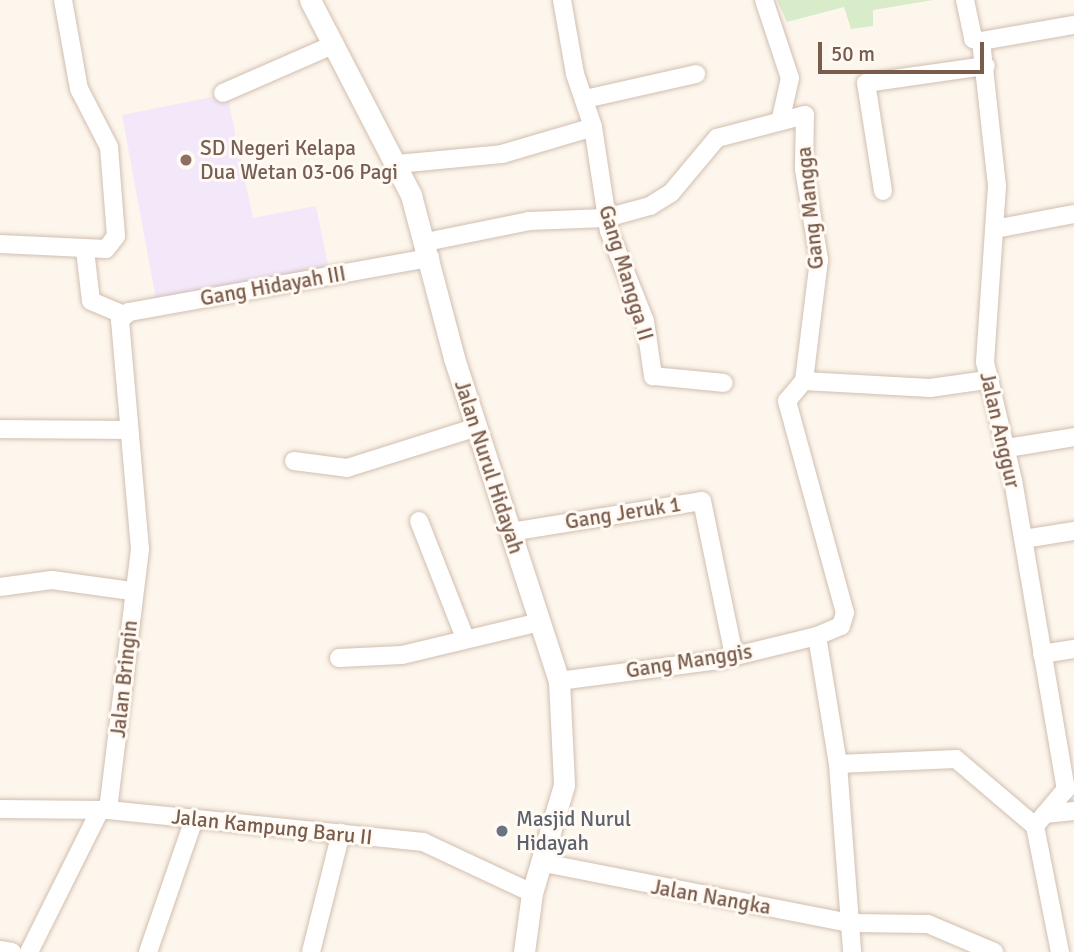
<!DOCTYPE html>
<html>
<head>
<meta charset="utf-8">
<style>
  body { margin:0 }
  #map { position:relative; width:1074px; height:952px; overflow:hidden; background:#fdf6ec; font-family:Signika,sans-serif }
  div>[style] { position:absolute }
  [style*='--x'] { left:calc(var(--x)*1px); top:calc(var(--y)*1px); width:calc(var(--w)*1px); rotate:calc(var(--a)*1deg) }
  .education>* { inset:0; background:#f3e8fa }
  .green>* { inset:0; background:#d8ecc9 }
  .roads { filter:drop-shadow(0 0 2px #d1beb0) drop-shadow(0 0 2px #d1beb0) }
  .minor>* { height:18px; margin:-9px; padding:0 9px; transform-origin:9px; border-radius:9px; background:#fff }
  .tertiary>* { height:21px; margin:-10.5px; padding:0 10.5px; transform-origin:10.5px; border-radius:10.5px; background:#fff }
  .dots>* { width:19px; height:19px; translate:-50% -50%; box-sizing:border-box; border:4px solid #fffaf3; border-radius:50% }
  span { translate:-50% -50%; white-space:nowrap; text-align:center; line-height:1.15; -webkit-text-stroke:6px #fffaf3; paint-order:stroke }
  .education-label { font-size:21px; color:#785e54 }
  .left { translate:0 -50%; text-align:left }
  .street-label { font-size:21px; color:#7a5c4d }
  .worship-label { font-size:21px; color:#5b616d }
  .scale { position:absolute; left:818px; top:42px; width:166px; height:32px; box-sizing:border-box; border:4px solid #7a5c4d; border-top:0; padding-left:9px; font-size:21px; line-height:24px; white-space:nowrap; color:#7a5c4d; -webkit-text-stroke:5px #fffaf3; paint-order:stroke }
</style>
</head>
<body>
<div id="map">
  <div class="education">
    <div style="clip-path:polygon(227px 94px,253px 218px,316px 206px,329px 270px,157px 305px,122px 115px)"></div>
  </div>
  <div class="green">
    <div style="clip-path:polygon(777px 0,933px 0,873px 10px,873px 26px,851px 29px,844px 7px,787px 22px)"></div>
  </div>
  <div class="roads">
    <div class="minor">
      <div style="--x:562;--y:0;--w:75;--a:80"></div>
      <div style="--x:575;--y:74;--w:56;--a:71.2"></div>
      <div style="--x:593;--y:127;--w:105;--a:81.3"></div>
      <div style="--x:609;--y:231;--w:97;--a:68.2"></div>
      <div style="--x:645;--y:321;--w:56;--a:81.7"></div>
      <div style="--x:653;--y:376;--w:71;--a:5.6"></div>
      <div style="--x:764;--y:0;--w:82;--a:71.6"></div>
      <div style="--x:790;--y:78;--w:41;--a:102.7"></div>
      <div style="--x:965;--y:0;--w:40;--a:78"></div>
      <div style="--x:973;--y:39;--w:8;--a:14"></div>
      <div style="--x:981;--y:41;--w:146;--a:83.7"></div>
      <div style="--x:997;--y:186;--w:176;--a:93.9"></div>
      <div style="--x:985;--y:362;--w:121;--a:76.7"></div>
      <div style="--x:1013;--y:480;--w:314;--a:80.3"></div>
      <div style="--x:1066;--y:789;--w:48;--a:130"></div>
      <div style="--x:1035;--y:826;--w:128;--a:78.8"></div>
      <div style="--x:981;--y:41;--w:94;--a:-9.8"></div>
      <div style="--x:223;--y:93;--w:122;--a:-23.6"></div>
      <div style="--x:585;--y:99;--w:114;--a:-12.7"></div>
      <div style="--x:397;--y:164;--w:105;--a:-5.4"></div>
      <div style="--x:502;--y:154;--w:95;--a:-16.5"></div>
      <div style="--x:883;--y:191;--w:109;--a:-98.9"></div>
      <div style="--x:866;--y:83;--w:121;--a:-8.1"></div>
      <div style="--x:995;--y:229;--w:80;--a:-10.8"></div>
      <div style="--x:426;--y:242;--w:105;--a:-11.5"></div>
      <div style="--x:529;--y:221;--w:77;--a:-2.2"></div>
      <div style="--x:606;--y:218;--w:46;--a:-15.3"></div>
      <div style="--x:650;--y:206;--w:25;--a:-32"></div>
      <div style="--x:671;--y:193;--w:72;--a:-50.1"></div>
      <div style="--x:717;--y:138;--w:91;--a:-14.6"></div>
      <div style="--x:805;--y:115;--w:54;--a:91.1"></div>
      <div style="--x:804;--y:169;--w:92;--a:80.6"></div>
      <div style="--x:819;--y:260;--w:122;--a:97.1"></div>
      <div style="--x:0;--y:244;--w:106;--a:2.7"></div>
      <div style="--x:106;--y:249;--w:16;--a:-52"></div>
      <div style="--x:116;--y:236;--w:89;--a:-94.5"></div>
      <div style="--x:109;--y:147;--w:65;--a:-117.3"></div>
      <div style="--x:79;--y:89;--w:90;--a:-100.2"></div>
      <div style="--x:85;--y:250;--w:51;--a:83.3"></div>
      <div style="--x:91;--y:301;--w:36;--a:23"></div>
      <div style="--x:0;--y:429;--w:128;--a:0.4"></div>
      <div style="--x:1007;--y:448;--w:68;--a:-9.3"></div>
      <div style="--x:294;--y:461;--w:53;--a:7.5"></div>
      <div style="--x:347;--y:468;--w:136;--a:-17.5"></div>
      <div style="--x:419;--y:521;--w:126;--a:68.5"></div>
      <div style="--x:511;--y:532;--w:193;--a:-9.2"></div>
      <div style="--x:702;--y:501;--w:158;--a:78.3"></div>
      <div style="--x:1024;--y:539;--w:51;--a:-9.1"></div>
      <div style="--x:0;--y:587;--w:52;--a:-7.7"></div>
      <div style="--x:52;--y:580;--w:80;--a:7.9"></div>
      <div style="--x:817;--y:636;--w:26;--a:-23"></div>
      <div style="--x:841;--y:626;--w:14;--a:-73"></div>
      <div style="--x:845;--y:613;--w:220;--a:-105.3"></div>
      <div style="--x:787;--y:401;--w:26;--a:-50"></div>
      <div style="--x:804;--y:381;--w:126;--a:3.2"></div>
      <div style="--x:930;--y:388;--w:58;--a:-8"></div>
      <div style="--x:1042;--y:654;--w:32;--a:-9"></div>
      <div style="--x:339;--y:658;--w:63;--a:-2.7"></div>
      <div style="--x:402;--y:655;--w:142;--a:-13.4"></div>
      <div style="--x:559;--y:681;--w:161;--a:-7.5"></div>
      <div style="--x:719;--y:660;--w:101;--a:-13.8"></div>
      <div style="--x:817;--y:636;--w:130;--a:80.7"></div>
      <div style="--x:838;--y:764;--w:189;--a:85.7"></div>
      <div style="--x:838;--y:764;--w:118;--a:-2.4"></div>
      <div style="--x:956;--y:759;--w:104;--a:40.3"></div>
      <div style="--x:0;--y:809;--w:108;--a:0.5"></div>
      <div style="--x:108;--y:810;--w:317;--a:5.8"></div>
      <div style="--x:423;--y:842;--w:120;--a:25.1"></div>
      <div style="--x:108;--y:810;--w:263;--a:-83"></div>
      <div style="--x:140;--y:549;--w:230;--a:-95"></div>
      <div style="--x:120;--y:320;--w:12;--a:-42"></div>
      <div style="--x:129;--y:312;--w:306;--a:-10.2"></div>
      <div style="--x:1045;--y:814;--w:29;--a:-6"></div>
      <div style="--x:544;--y:863;--w:312;--a:11.1"></div>
      <div style="--x:850;--y:923;--w:78;--a:0.7"></div>
      <div style="--x:928;--y:924;--w:72;--a:23"></div>
      <div style="--x:0;--y:950;--w:12;--a:9"></div>
      <div style="--x:29;--y:952;--w:159;--a:-63.4"></div>
      <div style="--x:148;--y:952;--w:141;--a:-70.9"></div>
      <div style="--x:311;--y:952;--w:123;--a:-75.9"></div>
    </div>
    <div class="tertiary">
      <div style="--x:310;--y:0;--w:220;--a:62.6"></div>
      <div style="--x:411;--y:195;--w:169;--a:75.2"></div>
      <div style="--x:454;--y:358;--w:340;--a:72"></div>
      <div style="--x:559;--y:681;--w:104;--a:87.2"></div>
      <div style="--x:564;--y:785;--w:113;--a:106.5"></div>
      <div style="--x:532;--y:893;--w:60;--a:97.7"></div>
    </div>
  </div>
  <div class="dots">
    <div style="left:186px;top:160px;background:#8d6e63"></div>
    <div style="left:502px;top:831px;background:#6b7280"></div>
  </div>
  <div class="education-label">
    <span class="left" style="left:200px;top:160px">SD Negeri Kelapa<br>Dua Wetan 03-06 Pagi</span>
  </div>
  <div class="street-label">
    <span style="left:810px;top:208px;rotate:-96deg">Gang Mangga</span>
    <span style="left:626px;top:273px;rotate:73deg">Gang Mangga II</span>
    <span style="left:273px;top:286px;rotate:-10deg">Gang Hidayah III</span>
    <span style="left:1000px;top:430px;rotate:77deg">Jalan Anggur</span>
    <span style="left:489px;top:467px;rotate:72deg">Jalan Nurul Hidayah</span>
    <span style="left:623px;top:513px;rotate:-9deg">Gang Jeruk 1</span>
    <span style="left:689px;top:661px;rotate:-9deg">Gang Manggis</span>
    <span style="left:124px;top:679px;rotate:-84deg">Jalan Bringin</span>
    <span style="left:272px;top:827px;rotate:6deg">Jalan Kampung Baru II</span>
    <span style="left:711px;top:897px;rotate:10deg">Jalan Nangka</span>
  </div>
  <div class="worship-label">
    <span class="left" style="left:516px;top:831px">Masjid Nurul<br>Hidayah</span>
  </div>
  <div class="scale">50 m</div>
</div>
</body>
</html>
